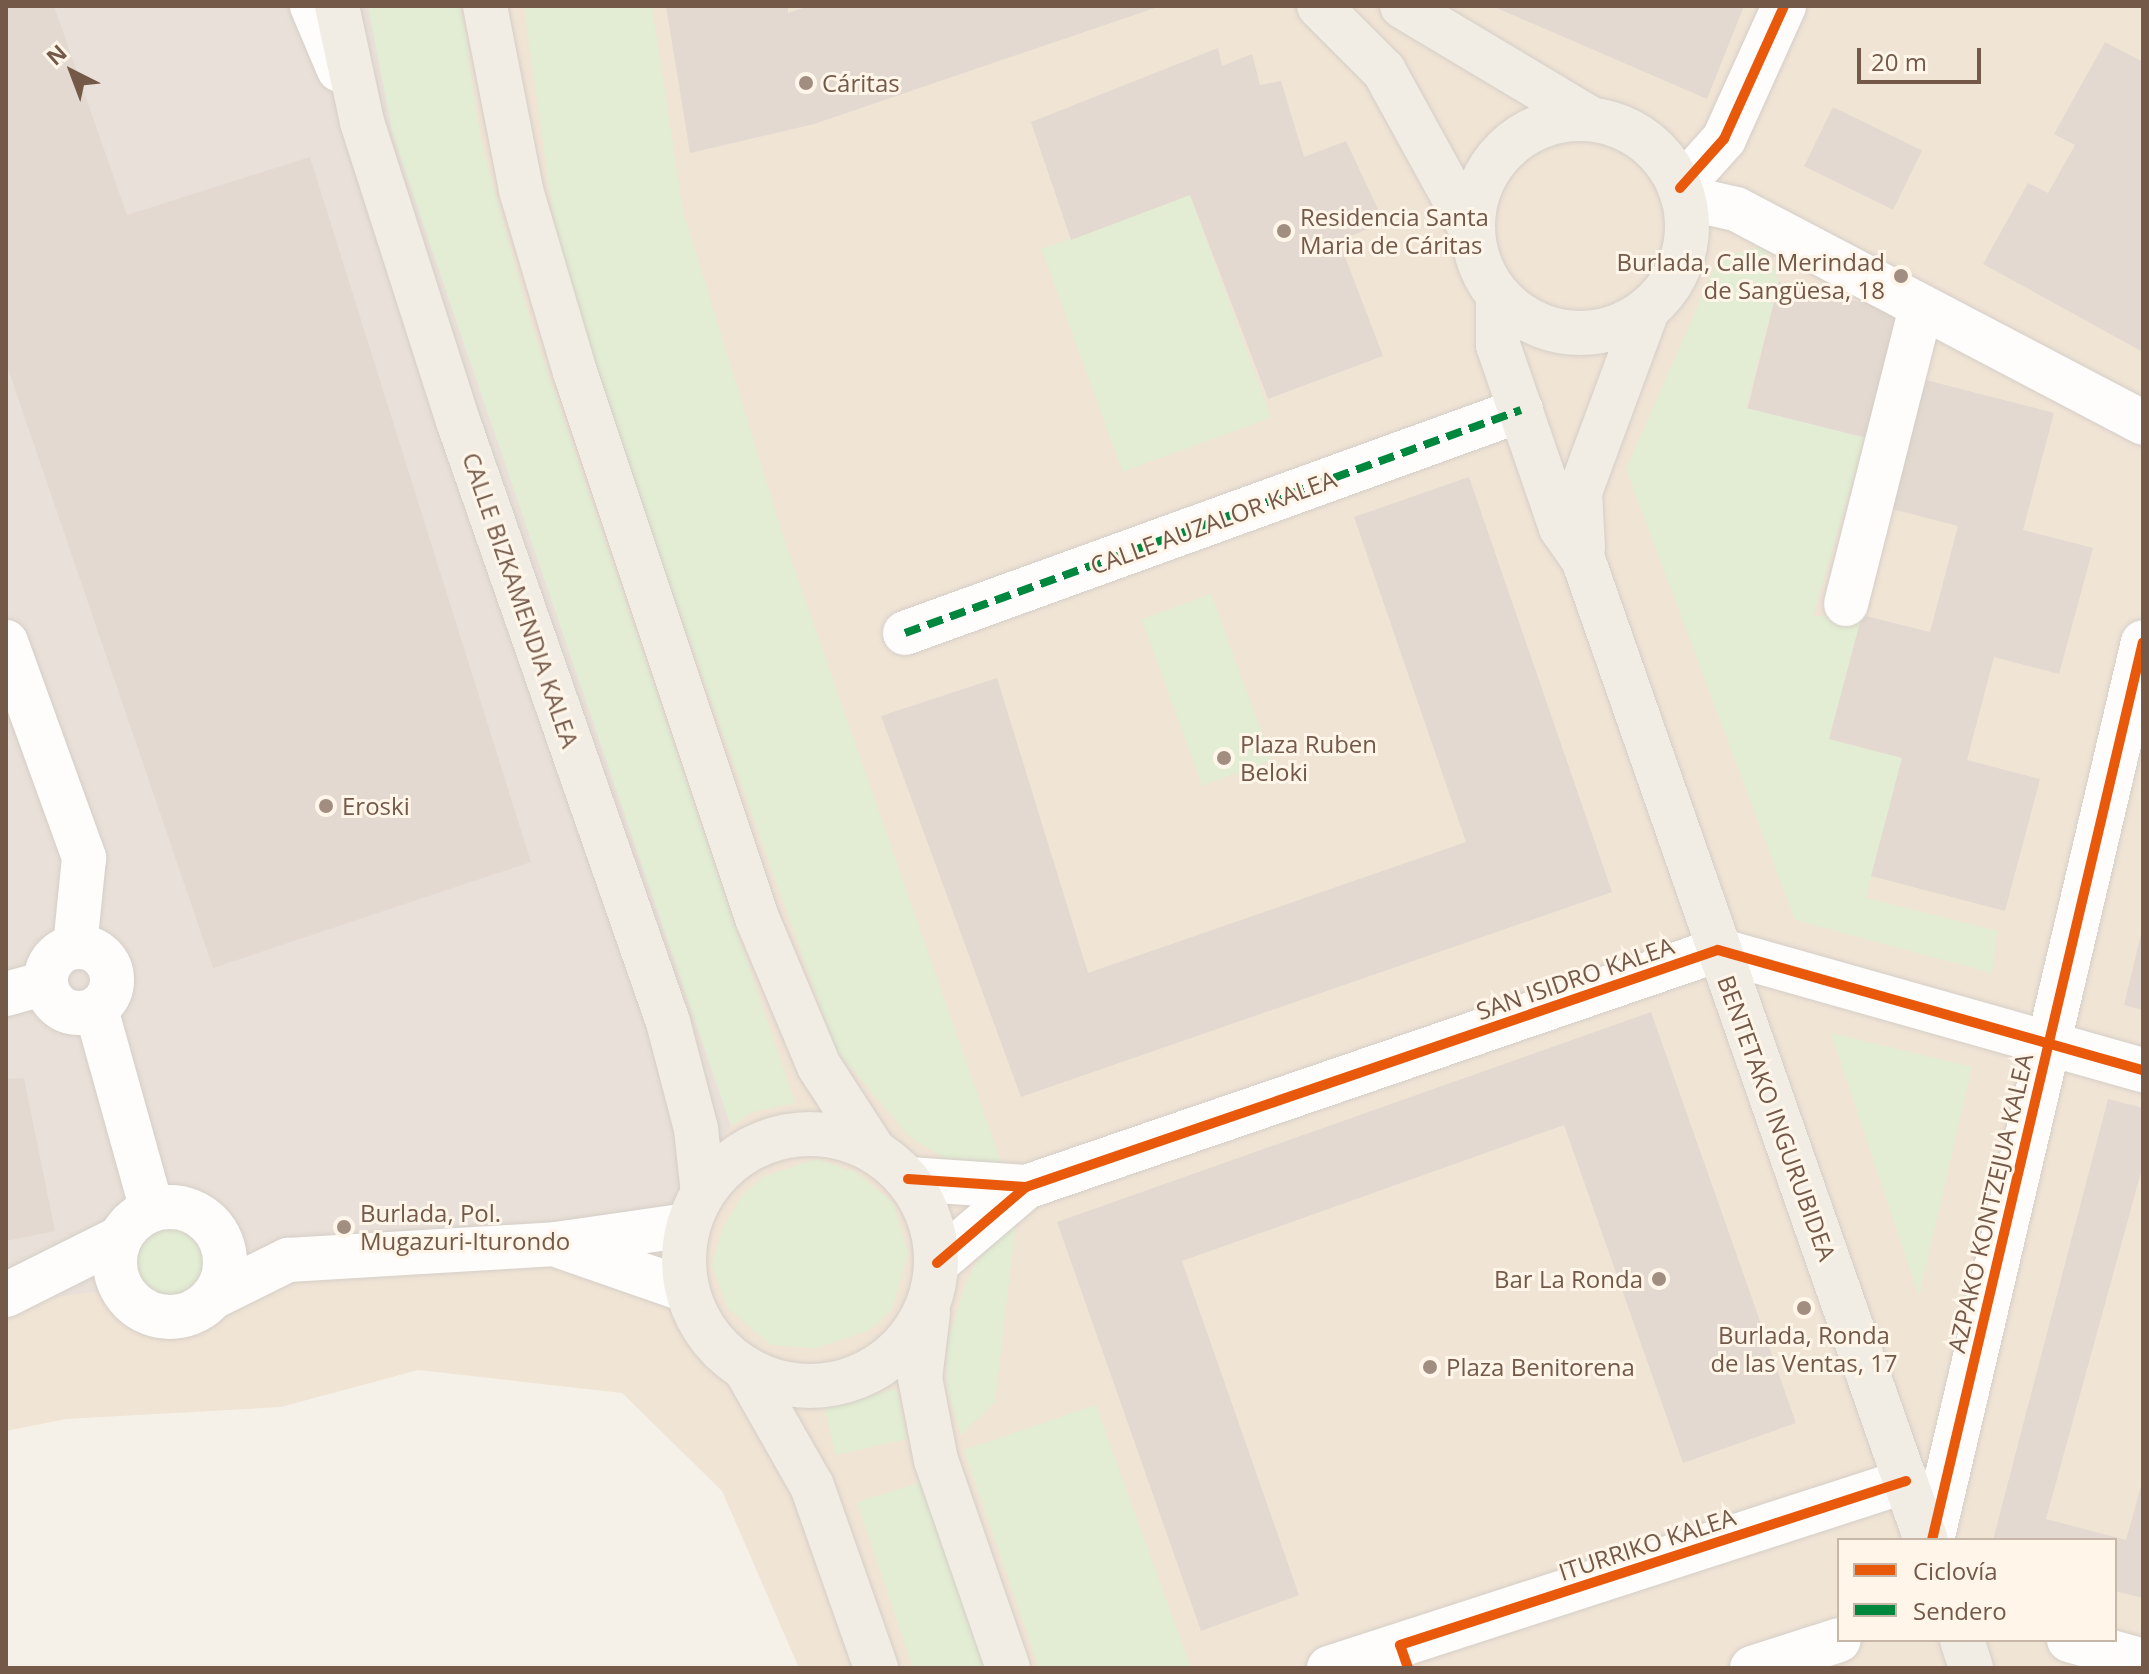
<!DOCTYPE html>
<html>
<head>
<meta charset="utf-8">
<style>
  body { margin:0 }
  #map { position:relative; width:2149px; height:1674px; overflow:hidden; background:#f6f1e8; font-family:"Open Sans",sans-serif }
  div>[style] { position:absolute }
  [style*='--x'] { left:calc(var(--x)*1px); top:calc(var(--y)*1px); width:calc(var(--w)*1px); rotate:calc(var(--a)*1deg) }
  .residential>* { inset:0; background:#f0e4d5 }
  .industrial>* { inset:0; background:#e9e1d9 }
  .green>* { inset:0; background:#e2edd3; transform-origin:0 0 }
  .round { border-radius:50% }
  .building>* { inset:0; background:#e3d9d0; transform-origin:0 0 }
  .roads { filter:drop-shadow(0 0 2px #d5cec7) drop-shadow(0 0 2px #d5cec7) }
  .minor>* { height:44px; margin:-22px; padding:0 22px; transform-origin:22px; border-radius:22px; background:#fefdfc }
  .minor>.ring { margin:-22px; padding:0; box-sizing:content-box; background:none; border:44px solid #fefdfc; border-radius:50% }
  .major>* { height:44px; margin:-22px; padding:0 22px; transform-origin:22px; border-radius:22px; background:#f2ede4 }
  .major>.ring { margin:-22px; padding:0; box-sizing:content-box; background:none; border:44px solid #f2ede4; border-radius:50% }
  .quiet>* { height:8px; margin-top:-4px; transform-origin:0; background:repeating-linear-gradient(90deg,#00873e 0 16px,transparent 0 24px) }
  .cycleway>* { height:10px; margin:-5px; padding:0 5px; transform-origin:5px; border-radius:5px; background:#e8590c }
  .dots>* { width:22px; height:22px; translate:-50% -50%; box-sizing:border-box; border:4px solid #fff6e9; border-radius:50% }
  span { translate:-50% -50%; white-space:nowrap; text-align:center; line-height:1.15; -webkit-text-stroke:6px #fff6e9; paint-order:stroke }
  .poi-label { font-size:24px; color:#745949 }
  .left { translate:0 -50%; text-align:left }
  .right { translate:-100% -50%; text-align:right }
  .street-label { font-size:24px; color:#745949 }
  .frame { position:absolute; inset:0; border:8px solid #745949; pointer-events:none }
  .legend { position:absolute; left:1837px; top:1538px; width:280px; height:104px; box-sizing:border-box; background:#fff6e9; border:2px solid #c7b7a9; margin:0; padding:10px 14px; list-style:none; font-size:24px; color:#745949 }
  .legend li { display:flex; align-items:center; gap:16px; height:40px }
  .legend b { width:40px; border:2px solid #c7b7a9 }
  .north { position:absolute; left:32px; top:32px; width:80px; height:80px; -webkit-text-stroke:6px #fff6e9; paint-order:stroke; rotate:318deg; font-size:22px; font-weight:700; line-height:32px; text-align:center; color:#745949 }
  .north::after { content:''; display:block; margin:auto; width:28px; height:36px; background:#745949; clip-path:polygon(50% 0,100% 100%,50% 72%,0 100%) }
  .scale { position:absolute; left:1857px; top:48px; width:124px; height:36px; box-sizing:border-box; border:4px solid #745949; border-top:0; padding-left:10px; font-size:24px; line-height:28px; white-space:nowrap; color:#745949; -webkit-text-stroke:6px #fff6e9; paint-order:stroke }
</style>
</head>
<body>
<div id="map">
  <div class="residential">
    <div style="clip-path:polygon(evenodd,6px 6px,2143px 6px,2143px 1668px,799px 1668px,722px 1491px,622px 1393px,418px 1370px,281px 1407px,66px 1419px,6px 1431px,6px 6px,1839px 1540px,2115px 1540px,2115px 1640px,1839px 1640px,1839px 1540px)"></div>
  </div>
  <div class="industrial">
    <div style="clip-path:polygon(6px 6px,370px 6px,393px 135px,731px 1126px,661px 1222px,6px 1303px)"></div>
  </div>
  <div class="green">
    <div style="clip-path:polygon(368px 6px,461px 6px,481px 141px,530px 320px,795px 1103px,752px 1112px,731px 1126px,393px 135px)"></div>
    <div style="clip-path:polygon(524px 6px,652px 6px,683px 211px,784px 539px,1001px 1162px,957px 1166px,909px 1136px,836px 1050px,581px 336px,552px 208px)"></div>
    <div style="left:1190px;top:195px;width:237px;height:158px;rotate:70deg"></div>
    <div style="clip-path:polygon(1764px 246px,1779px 282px,1746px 408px,1865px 438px,1813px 616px,1862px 615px,1829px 739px,1902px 758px,1866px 898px,1997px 931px,1992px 973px,1795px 920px,1626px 469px,1719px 258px)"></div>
    <div style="left:1211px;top:594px;width:177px;height:74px;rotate:70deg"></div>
    <div style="clip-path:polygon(1831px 1033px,1972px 1067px,1919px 1296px)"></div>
    <div style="clip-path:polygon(817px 1159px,857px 1173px,893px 1203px,908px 1253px,892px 1309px,868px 1331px,816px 1348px,771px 1345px,728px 1308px,712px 1266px,722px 1230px,742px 1196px,765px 1176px)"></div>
    <div style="clip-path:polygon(1017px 1212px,995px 1402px,961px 1435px,947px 1389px,948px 1339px,967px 1280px,996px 1226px)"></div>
    <div class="round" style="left:120px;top:1214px;width:98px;height:98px"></div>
    <div style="left:896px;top:1389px;width:51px;height:74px;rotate:77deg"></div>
    <div style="clip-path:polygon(1096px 1405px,1118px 1467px,1191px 1668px,1039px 1668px,964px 1450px)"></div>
    <div style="clip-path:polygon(922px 1482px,986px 1668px,913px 1668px,857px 1502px)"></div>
  </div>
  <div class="building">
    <div style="clip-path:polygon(6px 6px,54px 6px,127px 215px,310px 157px,531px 862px,213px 968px,6px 363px)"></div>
    <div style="clip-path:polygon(666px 6px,788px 6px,788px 13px,809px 6px,1158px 7px,814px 124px,690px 153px)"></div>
    <div style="clip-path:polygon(1492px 6px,1744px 6px,1707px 99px)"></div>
    <div style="clip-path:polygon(2105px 42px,2143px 62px,2143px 352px,1983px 264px,2028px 183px,2048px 193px,2075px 145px,2054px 134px)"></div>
    <div style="clip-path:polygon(1218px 48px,1222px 66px,1252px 54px,1260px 85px,1281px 81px,1304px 157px,1346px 141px,1384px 222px,1339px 241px,1383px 356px,1268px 399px,1190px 195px,1071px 240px,1031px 122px)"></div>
    <div style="left:1833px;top:107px;width:99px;height:66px;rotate:26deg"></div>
    <div style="left:1779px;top:282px;width:123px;height:130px;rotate:14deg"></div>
    <div style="clip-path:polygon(1922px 379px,2054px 413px,2023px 530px,2093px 548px,2059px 674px,1994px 657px,1967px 760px,2040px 779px,2005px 911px,1871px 876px,1902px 758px,1829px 739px,1862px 615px,1930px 632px,1958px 526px,1888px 508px)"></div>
    <div style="clip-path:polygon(1469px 477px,1612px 892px,1021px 1097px,881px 716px,997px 678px,1088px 973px,1466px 842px,1354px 517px)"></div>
    <div style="clip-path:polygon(2142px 930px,2143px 930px,2143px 1010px,2124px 1005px)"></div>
    <div style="clip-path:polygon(1651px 1012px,1796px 1423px,1683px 1463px,1564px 1125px,1182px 1261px,1299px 1595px,1201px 1631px,1057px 1222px)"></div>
    <div style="clip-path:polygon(24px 1078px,55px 1231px,6px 1241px,6px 1079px)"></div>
    <div style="clip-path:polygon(2108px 1099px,2143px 1108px,2143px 1165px,2046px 1519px,2126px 1540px,2143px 1479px,2143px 1598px,2115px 1591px,2115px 1540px,1993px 1540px)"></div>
  </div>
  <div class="roads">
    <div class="minor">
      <div style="--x:312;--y:6;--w:69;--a:67.1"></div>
      <div style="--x:1680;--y:188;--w:66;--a:-48.1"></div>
      <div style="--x:1724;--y:139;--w:146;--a:-65.7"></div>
      <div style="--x:1683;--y:197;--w:54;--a:12.8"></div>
      <div style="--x:1736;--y:209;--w:460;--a:27.7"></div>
      <div style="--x:1846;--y:604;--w:306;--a:-75.8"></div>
      <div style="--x:905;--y:633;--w:655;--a:-19.9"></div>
      <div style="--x:6;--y:642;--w:230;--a:70.1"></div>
      <div style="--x:84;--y:858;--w:88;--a:95.8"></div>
      <div class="ring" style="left:46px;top:947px;width:22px;height:22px"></div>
      <div style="--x:6;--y:994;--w:41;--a:-15.4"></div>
      <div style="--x:96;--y:1009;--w:208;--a:74.4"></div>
      <div style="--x:908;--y:1179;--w:118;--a:3.9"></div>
      <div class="ring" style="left:115px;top:1207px;width:66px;height:66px"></div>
      <div style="--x:562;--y:1247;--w:131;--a:19.1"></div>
      <div style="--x:937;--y:1263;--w:117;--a:-40.5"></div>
      <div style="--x:1026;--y:1187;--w:731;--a:-18.91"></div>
      <div style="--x:1718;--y:950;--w:442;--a:15.8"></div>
      <div style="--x:6;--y:1295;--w:127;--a:-26.6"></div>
      <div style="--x:213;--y:1297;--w:84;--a:-26.3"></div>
      <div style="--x:288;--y:1260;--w:268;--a:-3.4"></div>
      <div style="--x:556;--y:1244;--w:133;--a:-8.2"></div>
      <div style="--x:1932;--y:1540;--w:922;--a:-76.78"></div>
      <div style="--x:2069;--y:1640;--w:77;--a:15.8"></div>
      <div style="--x:1329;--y:1668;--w:607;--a:-17.96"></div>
      <div style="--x:1752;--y:1668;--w:91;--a:-17.8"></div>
    </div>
    <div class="major">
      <div style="--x:337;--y:6;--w:119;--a:77.8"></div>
      <div style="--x:362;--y:122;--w:314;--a:72.2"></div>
      <div style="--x:458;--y:421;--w:637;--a:70.74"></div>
      <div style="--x:668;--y:1022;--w:111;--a:75.3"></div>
      <div style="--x:696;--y:1129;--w:64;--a:83.8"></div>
      <div style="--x:485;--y:6;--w:187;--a:78.9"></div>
      <div style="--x:521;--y:190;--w:190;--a:73.5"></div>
      <div style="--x:575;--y:372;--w:576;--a:71.57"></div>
      <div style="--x:757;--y:918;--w:160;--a:67.3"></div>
      <div style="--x:819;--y:1066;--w:98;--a:57.1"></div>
      <div style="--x:1319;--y:6;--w:92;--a:45"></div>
      <div style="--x:1384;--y:71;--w:180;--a:61.2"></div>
      <div style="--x:1402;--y:6;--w:220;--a:30.9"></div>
      <div class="ring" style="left:1473px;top:119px;width:170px;height:170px"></div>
      <div style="--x:1498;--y:298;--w:47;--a:90"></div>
      <div style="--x:1498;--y:345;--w:194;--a:71"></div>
      <div style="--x:1561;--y:528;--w:38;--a:55"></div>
      <div style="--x:1583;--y:559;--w:1039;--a:70.73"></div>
      <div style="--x:1583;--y:548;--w:56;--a:-93.1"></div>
      <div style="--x:1580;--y:492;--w:196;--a:-69.7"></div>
      <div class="ring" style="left:684px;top:1134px;width:208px;height:208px"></div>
      <div style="--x:928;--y:1313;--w:65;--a:97"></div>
      <div style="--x:920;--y:1378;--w:84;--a:79"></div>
      <div style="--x:936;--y:1460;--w:220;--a:70.9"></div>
      <div style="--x:746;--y:1370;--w:133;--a:60.4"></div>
      <div style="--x:812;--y:1486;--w:193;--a:70.6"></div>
      <div style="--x:1962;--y:1640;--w:29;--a:72"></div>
    </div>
  </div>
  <div class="quiet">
    <div style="--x:905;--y:633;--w:655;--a:-19.9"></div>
  </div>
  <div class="cycleway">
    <div style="--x:1680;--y:188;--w:66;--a:-48.1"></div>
    <div style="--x:1724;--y:139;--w:146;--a:-65.7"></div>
    <div style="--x:908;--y:1179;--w:118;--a:3.9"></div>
    <div style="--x:937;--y:1263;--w:117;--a:-40.5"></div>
    <div style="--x:1026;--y:1187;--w:731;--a:-18.91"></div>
    <div style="--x:1718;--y:950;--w:442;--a:15.8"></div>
    <div style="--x:1932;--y:1540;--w:922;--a:-76.78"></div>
    <div style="--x:1408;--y:1668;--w:24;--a:-109"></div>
    <div style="--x:1400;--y:1645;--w:532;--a:-17.96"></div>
  </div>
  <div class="dots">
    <div style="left:806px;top:83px;background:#a28e81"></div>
    <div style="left:1284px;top:231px;background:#a28e81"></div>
    <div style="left:1901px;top:276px;background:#a28e81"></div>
    <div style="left:1224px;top:758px;background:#a28e81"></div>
    <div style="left:326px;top:806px;background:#a28e81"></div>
    <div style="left:344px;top:1227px;background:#a28e81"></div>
    <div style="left:1659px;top:1279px;background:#a28e81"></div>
    <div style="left:1804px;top:1308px;background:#a28e81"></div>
    <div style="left:1430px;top:1367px;background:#a28e81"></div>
  </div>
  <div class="poi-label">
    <span class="left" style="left:822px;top:83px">Cáritas</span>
    <span class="left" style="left:1300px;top:231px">Residencia Santa<br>Maria de Cáritas</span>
    <span class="right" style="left:1885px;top:276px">Burlada, Calle Merindad<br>de Sangüesa, 18</span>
    <span class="left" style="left:1240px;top:758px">Plaza Ruben<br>Beloki</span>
    <span class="left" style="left:342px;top:806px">Eroski</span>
    <span class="left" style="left:360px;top:1227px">Burlada, Pol.<br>Mugazuri-Iturondo</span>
    <span class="right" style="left:1643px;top:1279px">Bar La Ronda</span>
    <span style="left:1804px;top:1349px">Burlada, Ronda<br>de las Ventas, 17</span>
    <span class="left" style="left:1446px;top:1367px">Plaza Benitorena</span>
  </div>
  <div class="street-label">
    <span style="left:1213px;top:522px;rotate:-20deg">CALLE AUZALOR KALEA</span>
    <span style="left:521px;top:600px;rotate:71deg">CALLE BIZKAMENDIA KALEA</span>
    <span style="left:1575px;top:978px;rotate:-19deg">SAN ISIDRO KALEA</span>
    <span style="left:1777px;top:1118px;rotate:70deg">BENTETAKO INGURUBIDEA</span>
    <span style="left:1990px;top:1203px;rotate:-77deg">AZPAKO KONTZEJUA KALEA</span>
    <span style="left:1647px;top:1544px;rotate:-18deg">ITURRIKO KALEA</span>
  </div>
  <div class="frame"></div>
  <ul class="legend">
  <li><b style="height:10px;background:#e8590c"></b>Ciclovía</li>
  <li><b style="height:10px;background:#00873e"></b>Sendero</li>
  </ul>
  <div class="north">N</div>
  <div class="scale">20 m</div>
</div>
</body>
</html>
